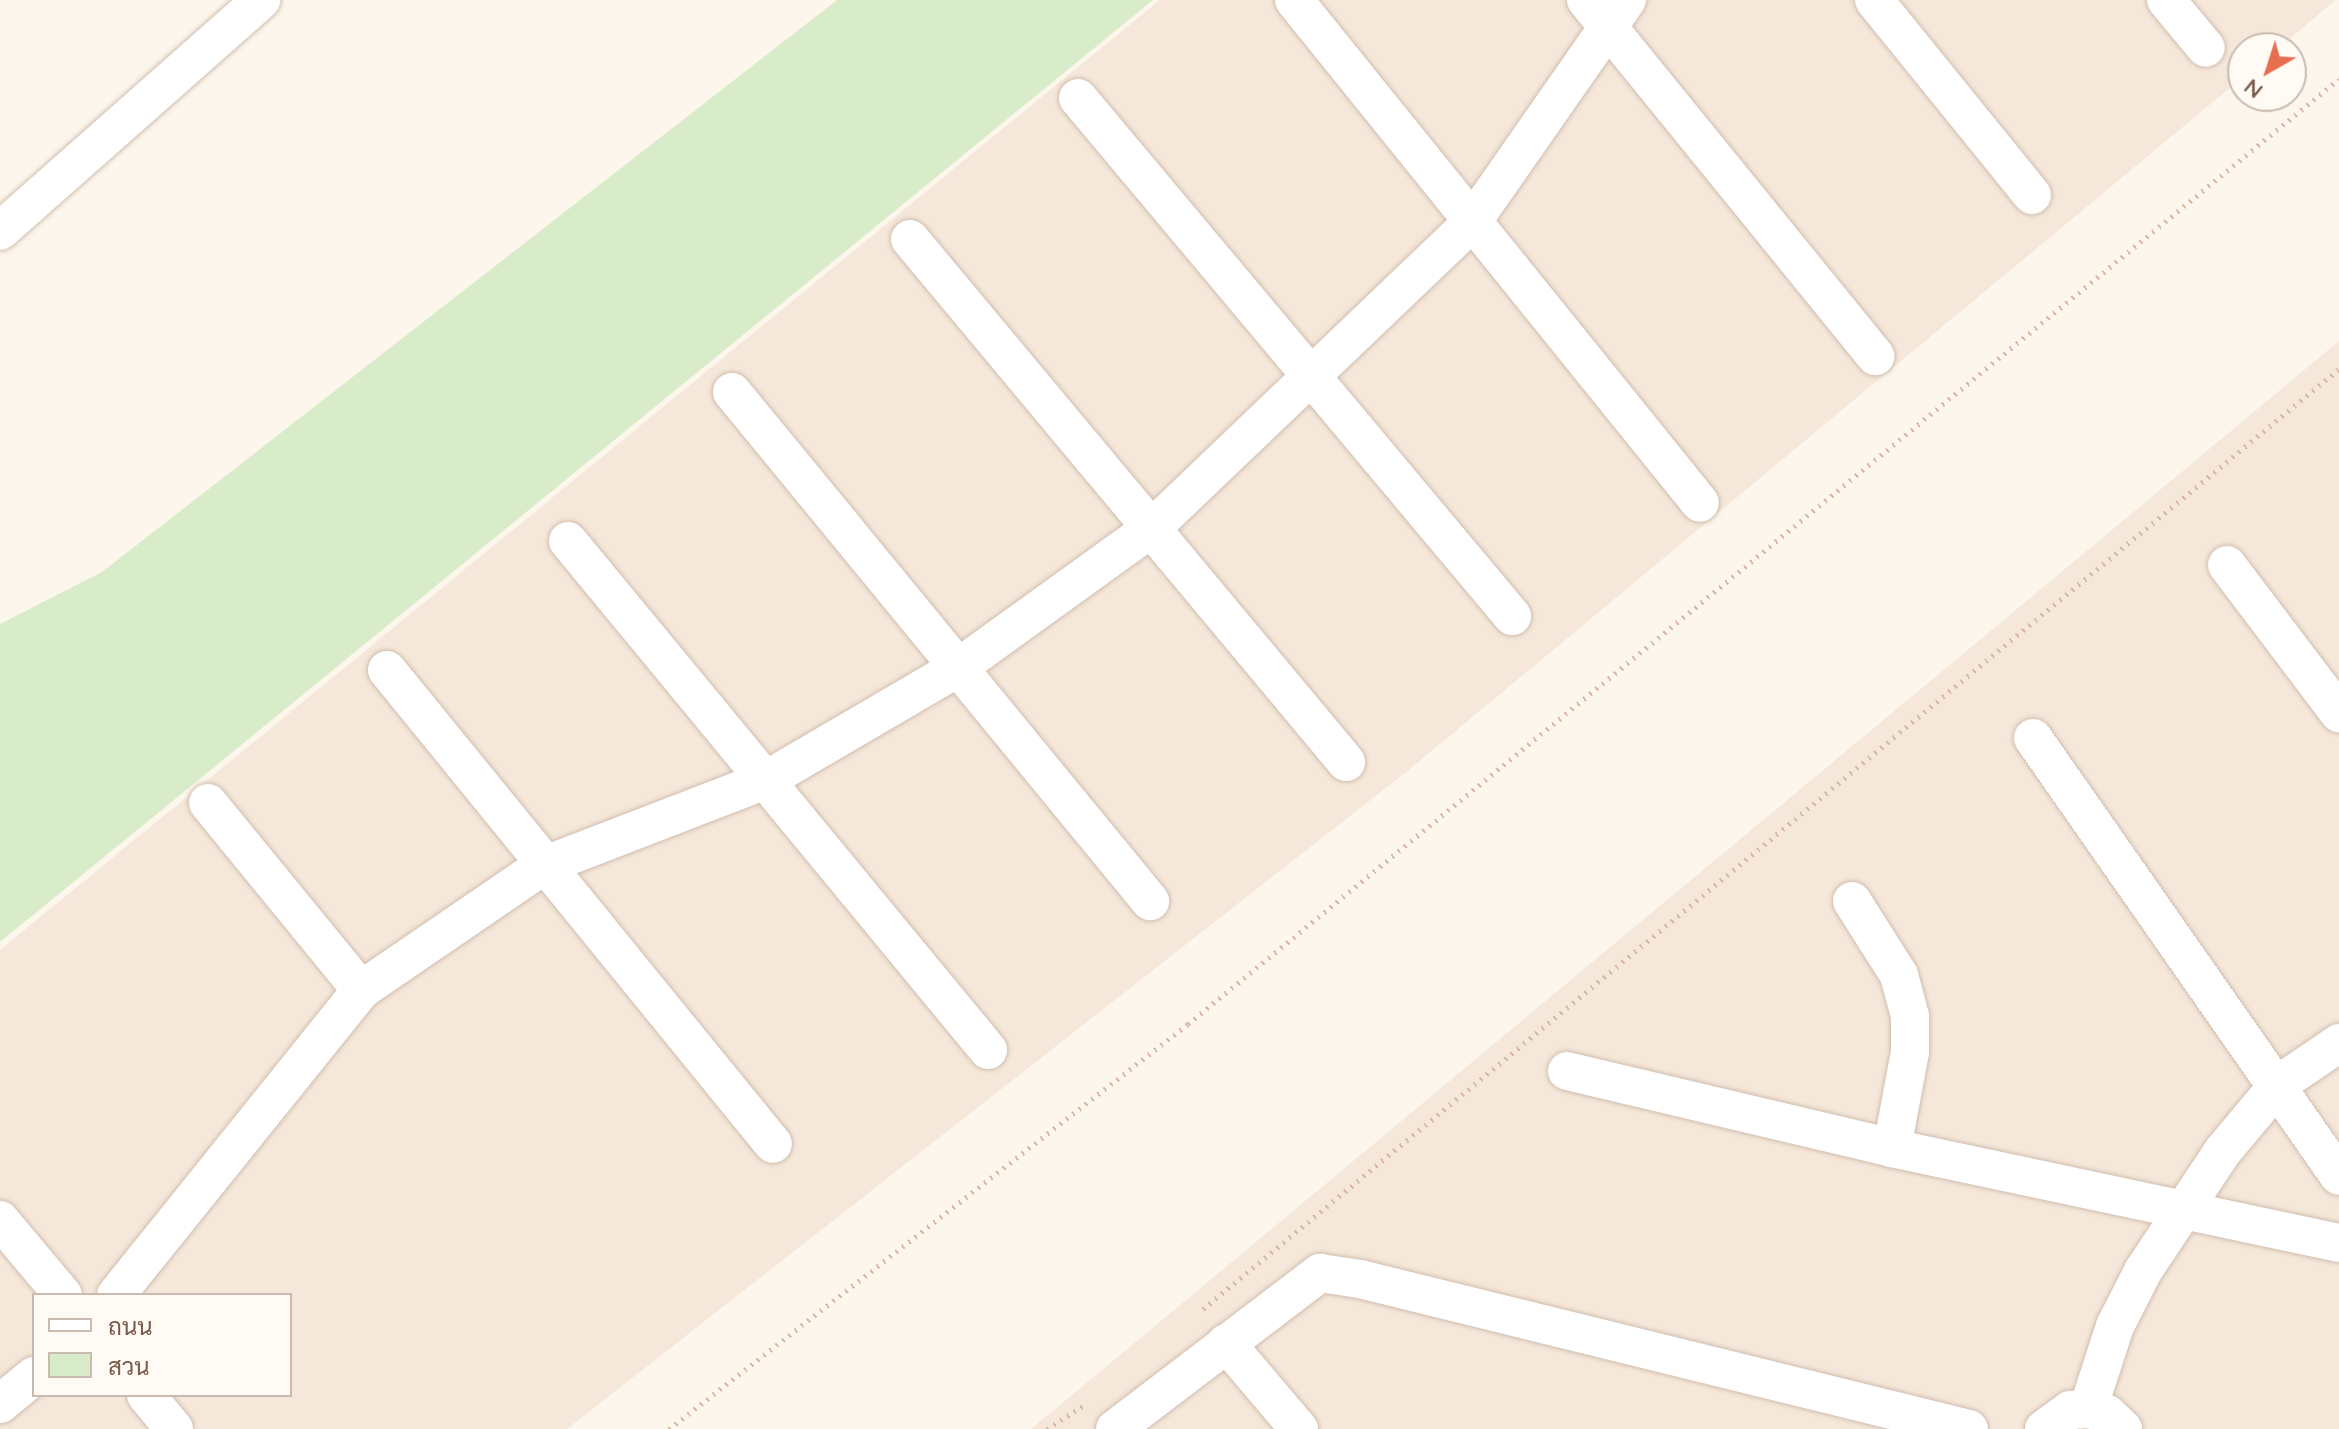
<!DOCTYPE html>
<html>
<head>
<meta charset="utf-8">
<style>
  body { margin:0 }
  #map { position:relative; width:2339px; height:1429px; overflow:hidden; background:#fdf6ec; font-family:Quicksand,Sarabun,sans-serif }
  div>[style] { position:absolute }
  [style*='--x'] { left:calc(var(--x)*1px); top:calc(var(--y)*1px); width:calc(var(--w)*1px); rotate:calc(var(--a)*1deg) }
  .residential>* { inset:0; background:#f5e8da }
  .green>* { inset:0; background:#d8ecc9 }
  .path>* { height:5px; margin-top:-2.5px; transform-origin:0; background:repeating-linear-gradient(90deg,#d9b8a5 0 2px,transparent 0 8px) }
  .roads { filter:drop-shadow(0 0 2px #d1beb0) drop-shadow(0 0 2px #d1beb0) }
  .street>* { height:38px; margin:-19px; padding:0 19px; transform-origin:19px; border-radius:19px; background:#fff }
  span { translate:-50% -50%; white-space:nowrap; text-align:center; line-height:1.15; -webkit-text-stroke:6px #fffaf3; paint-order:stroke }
  .legend { position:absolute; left:32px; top:1293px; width:260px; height:104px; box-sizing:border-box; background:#fffaf3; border:2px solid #cabbb1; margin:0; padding:10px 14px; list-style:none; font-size:24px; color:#7a5c4d }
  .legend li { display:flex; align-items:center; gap:16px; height:40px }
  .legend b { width:40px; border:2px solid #cabbb1 }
  .north { position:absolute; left:2227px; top:32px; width:80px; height:80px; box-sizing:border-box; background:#fffaf3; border:2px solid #cabbb1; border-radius:50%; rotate:219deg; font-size:22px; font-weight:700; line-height:32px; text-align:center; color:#7a5c4d }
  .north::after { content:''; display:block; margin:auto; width:28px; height:36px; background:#e76f51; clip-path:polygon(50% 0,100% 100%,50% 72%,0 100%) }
</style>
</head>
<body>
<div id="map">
  <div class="residential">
    <div style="clip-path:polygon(evenodd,1160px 0,2336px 0,2278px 48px,2243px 48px,2243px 77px,1405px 773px,567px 1429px,0 1429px,0 950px,1160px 0,34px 1295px,290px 1295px,290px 1395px,34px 1395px,34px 1295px)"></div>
    <div style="clip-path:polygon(2339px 341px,2339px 1429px,1031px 1429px)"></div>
  </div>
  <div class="green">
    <div style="clip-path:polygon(837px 0,1153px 0,0 942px,0 624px,102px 572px)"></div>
  </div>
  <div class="path">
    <div style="--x:1203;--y:1309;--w:1474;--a:-39.61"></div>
    <div style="--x:669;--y:1429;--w:658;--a:-37.97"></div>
    <div style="--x:1188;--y:1024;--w:1489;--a:-39.39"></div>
    <div style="--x:1047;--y:1429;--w:43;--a:-32.6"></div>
  </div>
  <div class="roads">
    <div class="street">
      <div style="--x:1294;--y:0;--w:646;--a:51.09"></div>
      <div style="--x:1586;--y:0;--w:459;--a:50.9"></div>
      <div style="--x:1874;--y:0;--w:251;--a:51"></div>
      <div style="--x:2166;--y:0;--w:62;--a:50.2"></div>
      <div style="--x:1078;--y:98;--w:676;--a:50.04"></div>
      <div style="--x:0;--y:231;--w:349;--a:-41.5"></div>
      <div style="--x:910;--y:239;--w:681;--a:50.18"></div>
      <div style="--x:732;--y:392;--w:659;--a:50.61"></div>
      <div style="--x:568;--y:541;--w:660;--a:50.47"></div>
      <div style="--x:2227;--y:565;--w:186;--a:52.9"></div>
      <div style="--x:387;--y:670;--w:611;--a:50.84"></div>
      <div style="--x:2033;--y:738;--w:534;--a:55.06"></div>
      <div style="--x:208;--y:803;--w:242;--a:50.7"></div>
      <div style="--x:1852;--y:901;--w:88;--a:57.6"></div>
      <div style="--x:1899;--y:975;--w:42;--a:75"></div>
      <div style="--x:1910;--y:1016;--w:36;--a:90"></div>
      <div style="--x:1910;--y:1052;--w:98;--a:100.6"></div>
      <div style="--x:1567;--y:1071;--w:334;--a:13.3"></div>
      <div style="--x:1892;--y:1148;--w:457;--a:12"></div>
      <div style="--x:0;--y:1220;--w:98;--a:50"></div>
      <div style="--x:116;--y:1295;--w:391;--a:-51.2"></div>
      <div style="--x:361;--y:990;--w:220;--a:-34.3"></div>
      <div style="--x:543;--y:866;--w:239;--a:-21.1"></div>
      <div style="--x:766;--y:780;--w:224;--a:-30.3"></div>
      <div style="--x:959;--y:667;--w:238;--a:-35.8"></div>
      <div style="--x:1152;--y:528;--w:443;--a:-43.7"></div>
      <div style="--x:1472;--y:222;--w:271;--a:-55.1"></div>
      <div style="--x:1226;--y:1343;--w:113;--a:49.7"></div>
      <div style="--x:146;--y:1395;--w:44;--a:50.5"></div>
      <div style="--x:0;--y:1404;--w:44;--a:-39.5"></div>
      <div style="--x:2088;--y:1409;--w:87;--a:-72"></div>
      <div style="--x:2115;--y:1326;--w:62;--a:-63"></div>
      <div style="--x:2143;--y:1271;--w:143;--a:-56.4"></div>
      <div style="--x:2222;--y:1152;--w:89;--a:-50"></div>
      <div style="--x:2279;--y:1084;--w:73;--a:-34.3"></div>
      <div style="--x:1115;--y:1429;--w:258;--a:-37.3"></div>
      <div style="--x:1320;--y:1273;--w:40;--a:8.5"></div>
      <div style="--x:1360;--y:1279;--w:627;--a:13.84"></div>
      <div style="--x:2044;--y:1429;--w:32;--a:-36"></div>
      <div style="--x:2070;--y:1410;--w:18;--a:-3"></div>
      <div style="--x:2088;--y:1409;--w:20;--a:15"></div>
      <div style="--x:2107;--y:1414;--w:22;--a:43"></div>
    </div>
  </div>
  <ul class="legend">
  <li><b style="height:10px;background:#fff"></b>ถนน</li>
  <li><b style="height:22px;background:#d8ecc9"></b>สวน</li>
  </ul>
  <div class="north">N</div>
</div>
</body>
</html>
